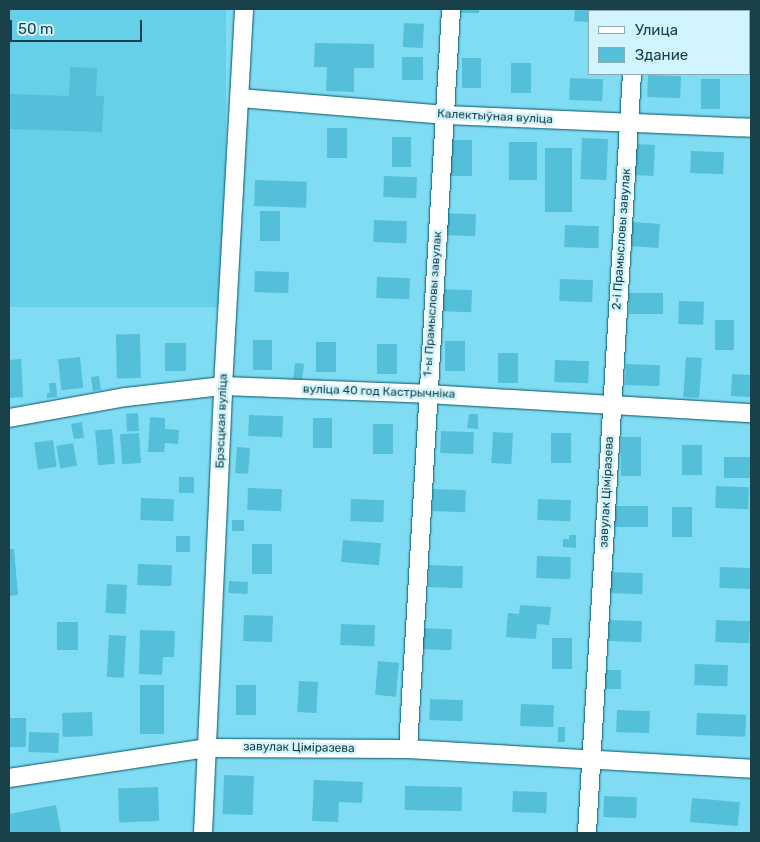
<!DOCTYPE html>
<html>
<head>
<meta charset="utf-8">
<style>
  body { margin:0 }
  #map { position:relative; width:760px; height:842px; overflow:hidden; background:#80dcf3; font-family:Rubik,sans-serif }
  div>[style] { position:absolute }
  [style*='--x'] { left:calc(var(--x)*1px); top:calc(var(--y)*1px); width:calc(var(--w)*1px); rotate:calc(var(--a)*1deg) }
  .built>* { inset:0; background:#67d0e9; transform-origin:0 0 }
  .building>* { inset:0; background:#54bfd8; transform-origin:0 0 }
  .roads { filter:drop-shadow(0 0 1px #005767) drop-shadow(0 0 1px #005767) }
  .minor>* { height:18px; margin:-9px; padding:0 9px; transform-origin:9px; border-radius:9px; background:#fff }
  span { translate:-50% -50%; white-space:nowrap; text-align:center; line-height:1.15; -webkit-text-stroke:5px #d2f4fd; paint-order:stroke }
  .street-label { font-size:12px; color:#19414a }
  .frame { position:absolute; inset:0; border:10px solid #19414a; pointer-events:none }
  .legend { position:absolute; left:588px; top:10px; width:162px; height:65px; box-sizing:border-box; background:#d2f4fd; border:1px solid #88acb5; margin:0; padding:6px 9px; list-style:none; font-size:15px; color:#19414a }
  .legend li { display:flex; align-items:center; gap:10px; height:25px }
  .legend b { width:25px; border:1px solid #88acb5 }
  .scale { position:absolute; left:10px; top:20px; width:132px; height:22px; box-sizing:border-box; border:2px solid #19414a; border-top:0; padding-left:6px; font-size:15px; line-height:18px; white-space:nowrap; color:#19414a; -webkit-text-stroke:4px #d2f4fd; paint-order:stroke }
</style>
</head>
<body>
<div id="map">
  <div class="built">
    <div style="left:9px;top:9px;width:217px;height:298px"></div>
  </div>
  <div class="building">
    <div style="left:459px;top:9px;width:20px;height:4px"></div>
    <div style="clip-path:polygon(575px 9px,608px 9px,608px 11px,589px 11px,589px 22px,574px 21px)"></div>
    <div style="left:404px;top:23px;width:20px;height:24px;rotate:3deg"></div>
    <div style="clip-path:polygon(315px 43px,374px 44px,374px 68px,354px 68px,354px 92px,326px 91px,327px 67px,314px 67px)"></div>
    <div style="left:402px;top:57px;width:21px;height:23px"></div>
    <div style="left:462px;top:58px;width:19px;height:30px"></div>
    <div style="left:511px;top:63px;width:20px;height:30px"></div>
    <div style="clip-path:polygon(70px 67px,97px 68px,96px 96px,104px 96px,102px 132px,9px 129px,9px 94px,69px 96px)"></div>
    <div style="left:648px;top:75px;width:33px;height:22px;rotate:2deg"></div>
    <div style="left:570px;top:78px;width:33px;height:22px;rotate:2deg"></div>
    <div style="left:701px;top:79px;width:19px;height:30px"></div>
    <div style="left:327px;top:128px;width:20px;height:30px"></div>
    <div style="left:392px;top:137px;width:19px;height:30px"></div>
    <div style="left:582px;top:138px;width:26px;height:41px;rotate:2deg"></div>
    <div style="left:446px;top:140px;width:26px;height:36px"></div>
    <div style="left:509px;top:142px;width:28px;height:38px"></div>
    <div style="left:635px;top:144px;width:20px;height:31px;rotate:3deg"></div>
    <div style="left:545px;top:148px;width:27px;height:64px"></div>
    <div style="left:691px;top:151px;width:33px;height:22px;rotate:2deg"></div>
    <div style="left:384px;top:176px;width:33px;height:21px;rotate:2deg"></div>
    <div style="left:255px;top:180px;width:52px;height:26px;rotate:2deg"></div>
    <div style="left:260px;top:211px;width:20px;height:30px"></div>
    <div style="left:443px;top:213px;width:33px;height:22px;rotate:2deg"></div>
    <div style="left:374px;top:220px;width:33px;height:22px;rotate:2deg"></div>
    <div style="left:632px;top:222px;width:28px;height:24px;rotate:4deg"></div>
    <div style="left:565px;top:225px;width:34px;height:22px;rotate:2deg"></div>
    <div style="left:255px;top:271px;width:34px;height:21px;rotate:2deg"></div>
    <div style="left:377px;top:277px;width:33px;height:21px;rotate:2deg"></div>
    <div style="left:560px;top:279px;width:33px;height:22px;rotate:2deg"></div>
    <div style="left:438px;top:289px;width:34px;height:22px;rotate:2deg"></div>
    <div style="left:629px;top:293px;width:34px;height:21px"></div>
    <div style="left:679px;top:301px;width:25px;height:23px;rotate:2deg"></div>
    <div style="left:715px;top:320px;width:19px;height:30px"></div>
    <div style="left:140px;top:334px;width:44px;height:24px;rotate:89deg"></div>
    <div style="left:253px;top:340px;width:19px;height:30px"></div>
    <div style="left:445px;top:341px;width:20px;height:30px"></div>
    <div style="left:316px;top:342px;width:20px;height:30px"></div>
    <div style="left:165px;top:343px;width:21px;height:28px"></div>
    <div style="left:377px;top:344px;width:20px;height:30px"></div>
    <div style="left:498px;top:353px;width:20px;height:30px"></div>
    <div style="left:80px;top:357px;width:31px;height:22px;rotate:84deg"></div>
    <div style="left:686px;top:357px;width:16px;height:40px;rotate:4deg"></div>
    <div style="clip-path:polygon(21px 359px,23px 397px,9px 398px,9px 360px)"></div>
    <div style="left:555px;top:360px;width:34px;height:22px;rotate:2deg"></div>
    <div style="left:295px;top:363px;width:9px;height:16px;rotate:6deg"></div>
    <div style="left:626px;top:364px;width:34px;height:21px;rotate:2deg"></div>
    <div style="left:732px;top:374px;width:19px;height:22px;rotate:3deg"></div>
    <div style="left:99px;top:376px;width:14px;height:8px;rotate:82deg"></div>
    <div style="clip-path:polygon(49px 383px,56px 383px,57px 397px,47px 398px,47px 393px,50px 393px)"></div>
    <div style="left:138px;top:413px;width:18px;height:12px;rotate:87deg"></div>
    <div style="clip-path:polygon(469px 414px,478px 414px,478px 429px,467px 428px)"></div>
    <div style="left:249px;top:415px;width:34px;height:21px;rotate:2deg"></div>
    <div style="clip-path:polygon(150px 417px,165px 418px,165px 429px,179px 430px,178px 444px,165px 443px,164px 452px,148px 452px)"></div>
    <div style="left:313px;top:418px;width:19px;height:30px"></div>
    <div style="clip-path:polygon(82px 422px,84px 438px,74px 439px,71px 424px)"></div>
    <div style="left:373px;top:424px;width:20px;height:30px"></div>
    <div style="left:112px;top:429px;width:35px;height:17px;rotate:85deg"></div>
    <div style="left:441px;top:431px;width:33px;height:22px;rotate:2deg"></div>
    <div style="left:493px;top:432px;width:20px;height:31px;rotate:3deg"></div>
    <div style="left:139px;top:433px;width:30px;height:19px;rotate:86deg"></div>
    <div style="left:551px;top:433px;width:20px;height:30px"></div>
    <div style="left:621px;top:437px;width:20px;height:39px"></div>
    <div style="left:53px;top:440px;width:27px;height:19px;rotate:82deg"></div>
    <div style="left:73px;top:443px;width:23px;height:17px;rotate:80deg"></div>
    <div style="left:682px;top:445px;width:20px;height:30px"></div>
    <div style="left:237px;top:447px;width:13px;height:26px;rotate:4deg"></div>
    <div style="left:724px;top:457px;width:27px;height:21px"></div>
    <div style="left:179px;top:477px;width:15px;height:16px"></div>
    <div style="left:716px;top:486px;width:33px;height:22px;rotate:2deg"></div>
    <div style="left:248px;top:488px;width:34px;height:22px;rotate:2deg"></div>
    <div style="left:433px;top:489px;width:33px;height:22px;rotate:2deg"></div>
    <div style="left:141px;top:498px;width:33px;height:22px;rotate:2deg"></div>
    <div style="left:351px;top:499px;width:33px;height:22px;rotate:2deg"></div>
    <div style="left:538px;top:499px;width:33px;height:21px;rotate:2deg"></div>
    <div style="left:615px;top:506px;width:33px;height:21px"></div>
    <div style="left:672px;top:507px;width:20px;height:30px"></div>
    <div style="left:232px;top:520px;width:12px;height:11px"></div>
    <div style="clip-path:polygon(569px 535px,576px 535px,576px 548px,563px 547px,563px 539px,569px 539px)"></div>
    <div style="left:176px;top:536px;width:14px;height:16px"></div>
    <div style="left:343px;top:540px;width:38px;height:22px;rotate:5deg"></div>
    <div style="left:252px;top:544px;width:20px;height:30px"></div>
    <div style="clip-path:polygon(9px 549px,14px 549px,18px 595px,9px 596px)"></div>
    <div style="left:537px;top:556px;width:34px;height:22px;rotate:2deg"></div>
    <div style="left:138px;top:564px;width:34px;height:21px;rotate:2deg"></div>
    <div style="left:429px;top:565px;width:34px;height:22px;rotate:2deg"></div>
    <div style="left:720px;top:567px;width:31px;height:21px;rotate:2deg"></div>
    <div style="left:609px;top:572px;width:34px;height:21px;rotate:2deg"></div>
    <div style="left:229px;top:581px;width:19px;height:12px;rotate:3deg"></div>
    <div style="left:107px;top:584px;width:20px;height:29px;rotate:3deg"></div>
    <div style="clip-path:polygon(520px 605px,551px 607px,549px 625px,537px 624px,536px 639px,506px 637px,508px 613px,519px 614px)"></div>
    <div style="left:244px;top:615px;width:29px;height:26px;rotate:2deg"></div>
    <div style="left:609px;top:620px;width:33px;height:21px;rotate:2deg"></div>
    <div style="left:716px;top:620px;width:34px;height:22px;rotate:2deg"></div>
    <div style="left:57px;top:622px;width:21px;height:28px"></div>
    <div style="left:341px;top:624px;width:34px;height:21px;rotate:2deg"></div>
    <div style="left:419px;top:628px;width:33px;height:21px;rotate:2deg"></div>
    <div style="clip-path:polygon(140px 630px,175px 631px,174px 657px,163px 657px,162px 675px,139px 674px)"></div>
    <div style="left:109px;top:635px;width:17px;height:42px;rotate:3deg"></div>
    <div style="left:572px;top:638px;width:31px;height:20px;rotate:90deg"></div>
    <div style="left:378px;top:661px;width:21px;height:34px;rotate:5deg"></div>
    <div style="left:695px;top:664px;width:33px;height:21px;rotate:2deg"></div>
    <div style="left:600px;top:670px;width:21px;height:19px"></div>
    <div style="left:299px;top:681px;width:19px;height:31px;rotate:3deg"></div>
    <div style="left:140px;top:685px;width:24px;height:49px"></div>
    <div style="left:236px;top:685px;width:20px;height:30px"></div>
    <div style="left:430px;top:699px;width:33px;height:21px;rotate:2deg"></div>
    <div style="left:521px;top:704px;width:33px;height:22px;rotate:2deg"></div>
    <div style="left:617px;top:710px;width:33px;height:22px;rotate:2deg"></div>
    <div style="left:92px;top:712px;width:24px;height:30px;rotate:88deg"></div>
    <div style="left:697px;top:713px;width:49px;height:22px;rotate:2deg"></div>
    <div style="left:9px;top:718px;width:17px;height:29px"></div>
    <div style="left:558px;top:727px;width:7px;height:15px"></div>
    <div style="left:29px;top:732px;width:30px;height:20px;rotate:2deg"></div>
    <div style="left:224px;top:775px;width:30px;height:39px;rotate:2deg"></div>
    <div style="clip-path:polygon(314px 780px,363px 782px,362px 803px,339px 802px,338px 822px,312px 821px)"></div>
    <div style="left:405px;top:786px;width:57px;height:24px;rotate:1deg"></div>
    <div style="left:158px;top:787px;width:34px;height:40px;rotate:88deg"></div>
    <div style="left:513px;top:791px;width:34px;height:21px;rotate:2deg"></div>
    <div style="left:604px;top:796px;width:33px;height:21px;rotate:2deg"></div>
    <div style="left:692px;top:798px;width:48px;height:24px;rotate:5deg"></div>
    <div style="clip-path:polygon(56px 805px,61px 832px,9px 833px,9px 814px)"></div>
  </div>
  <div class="roads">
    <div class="minor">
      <div style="--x:635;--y:11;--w:2;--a:-90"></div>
      <div style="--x:240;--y:98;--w:207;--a:4.7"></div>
      <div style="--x:446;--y:115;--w:305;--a:2.4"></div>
      <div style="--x:9;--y:418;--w:119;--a:-10.2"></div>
      <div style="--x:126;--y:397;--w:98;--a:-6.5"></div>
      <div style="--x:223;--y:386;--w:204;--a:2.2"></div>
      <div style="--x:427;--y:394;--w:325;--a:3.4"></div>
      <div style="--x:408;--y:749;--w:741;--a:-86.67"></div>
      <div style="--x:9;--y:778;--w:201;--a:-8.6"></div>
      <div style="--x:208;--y:748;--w:200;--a:0.3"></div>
      <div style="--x:408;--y:749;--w:344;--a:3.3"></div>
      <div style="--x:203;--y:833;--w:447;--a:-87.4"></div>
      <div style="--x:223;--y:386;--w:378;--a:-86.8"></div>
      <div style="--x:587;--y:833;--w:760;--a:-86.61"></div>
    </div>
  </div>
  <div class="street-label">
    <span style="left:495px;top:117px;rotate:3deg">Калектыўная вуліца</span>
    <span style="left:622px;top:239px;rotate:-86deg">2-і Прамысловы завулак</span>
    <span style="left:433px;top:304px;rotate:-86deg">1-ы Прамысловы завулак</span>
    <span style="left:379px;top:392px;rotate:2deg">вуліца 40 год Кастрычніка</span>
    <span style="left:222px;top:421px;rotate:-88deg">Брэсцкая вуліца</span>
    <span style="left:607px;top:492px;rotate:-87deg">завулак Ціміразева</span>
    <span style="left:299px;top:748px;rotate:1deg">завулак Ціміразева</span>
  </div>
  <div class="frame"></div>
  <ul class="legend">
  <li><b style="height:6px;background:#fff"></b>Улица</li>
  <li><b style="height:14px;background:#54bfd8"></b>Здание</li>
  </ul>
  <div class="scale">50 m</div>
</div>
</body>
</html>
